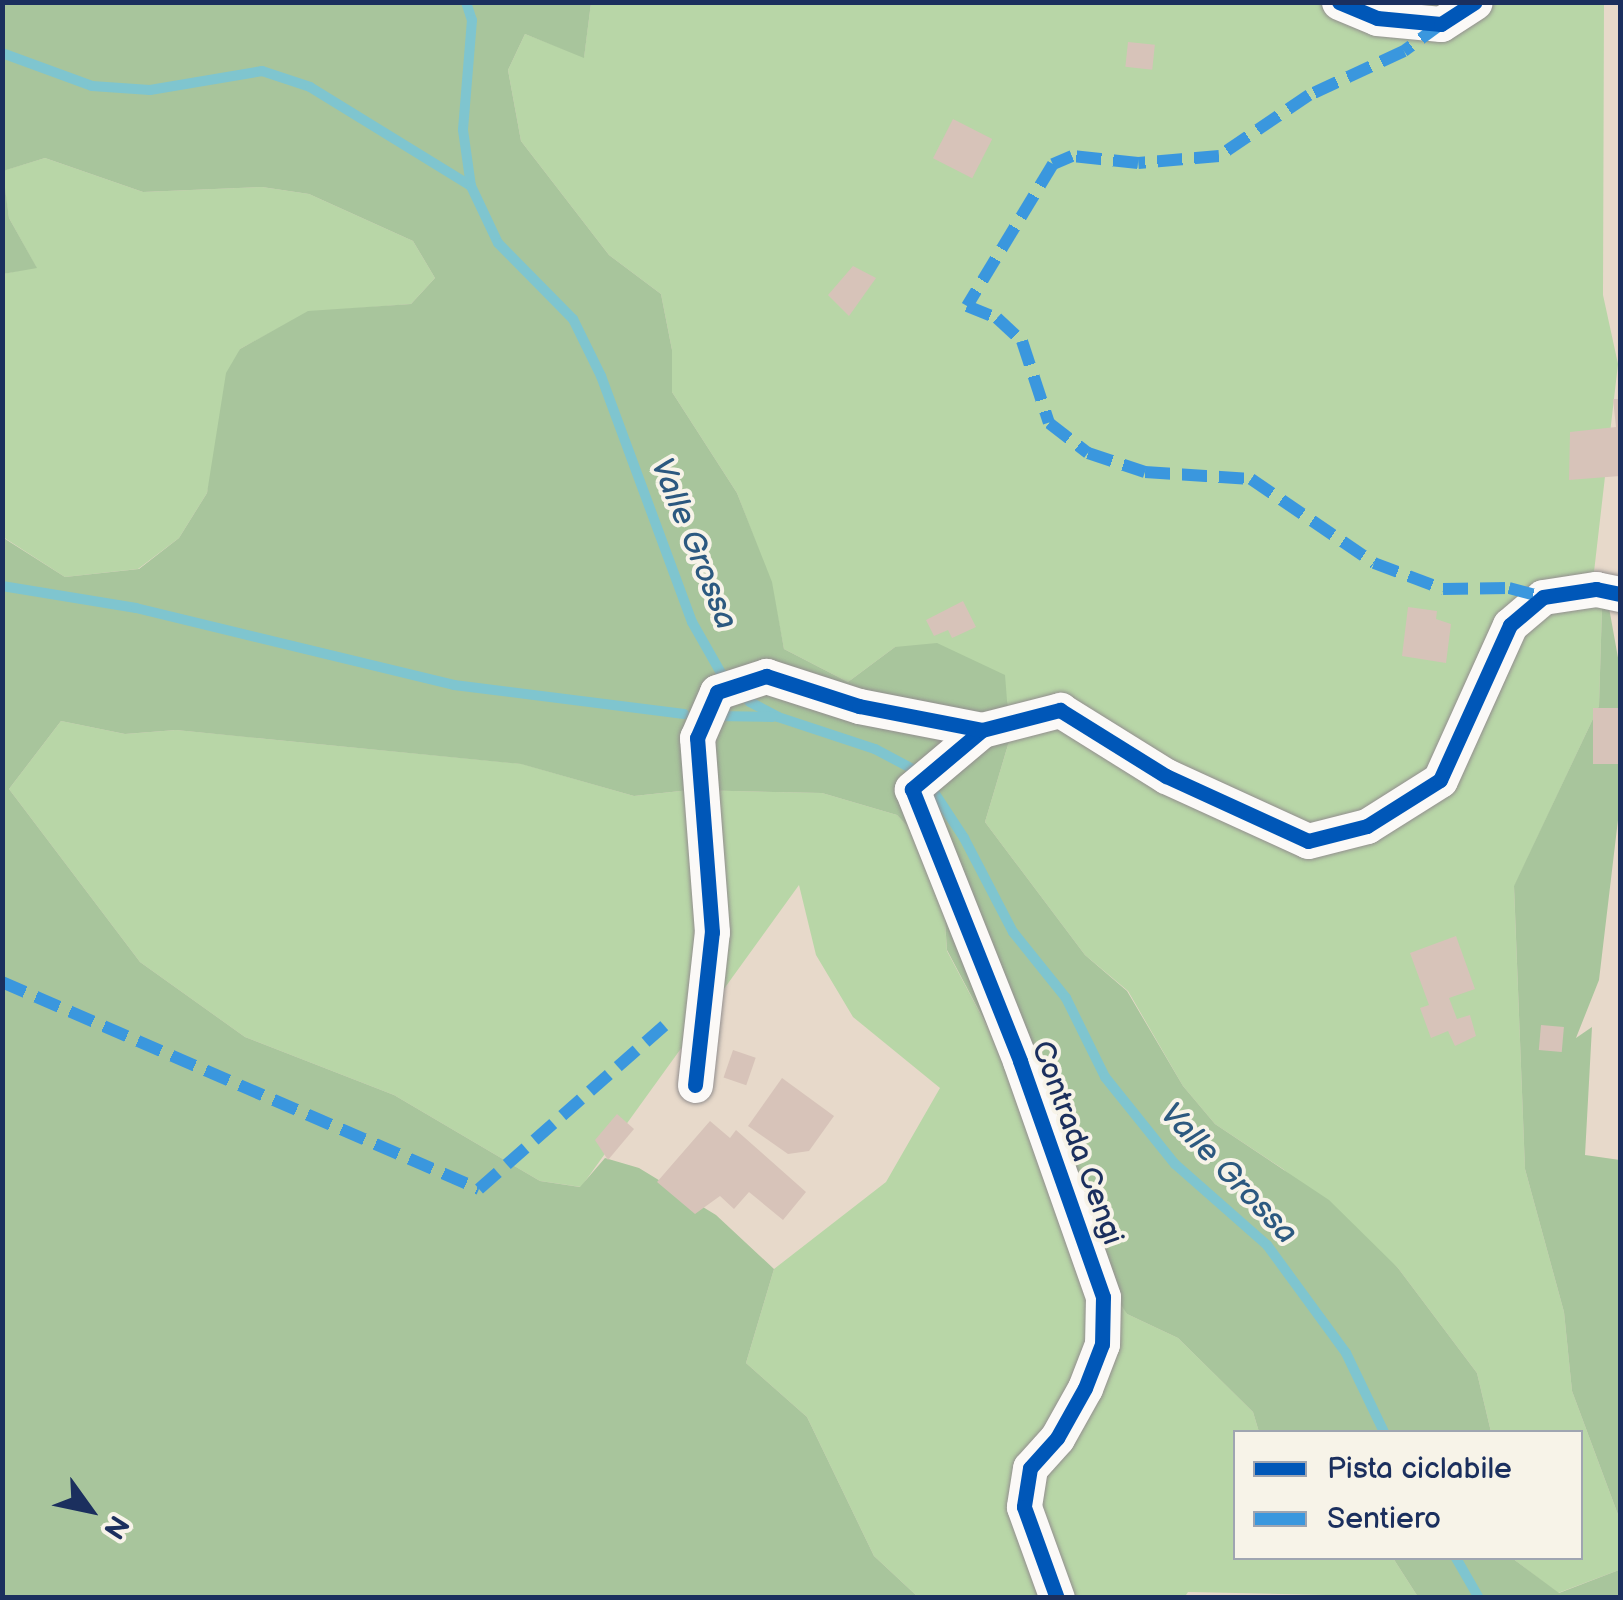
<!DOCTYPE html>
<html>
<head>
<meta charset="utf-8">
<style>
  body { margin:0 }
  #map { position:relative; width:1623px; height:1600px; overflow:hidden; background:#e7d9ca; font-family:"Balsamiq Sans",sans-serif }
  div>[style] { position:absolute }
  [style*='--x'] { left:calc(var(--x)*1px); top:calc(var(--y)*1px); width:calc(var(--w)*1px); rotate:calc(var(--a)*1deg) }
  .green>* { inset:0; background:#b8d6a7 }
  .forest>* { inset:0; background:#a8c59c }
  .stream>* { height:10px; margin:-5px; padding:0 5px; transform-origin:5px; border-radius:5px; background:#7fc5cf }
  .building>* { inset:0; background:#d7c3b9; transform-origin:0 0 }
  .roads { filter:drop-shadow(0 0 2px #928e8e) drop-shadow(0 0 2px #928e8e) }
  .minor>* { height:35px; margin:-17.5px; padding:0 17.5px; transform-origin:17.5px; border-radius:17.5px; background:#fbf9f7 }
  .quiet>* { height:12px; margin-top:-6px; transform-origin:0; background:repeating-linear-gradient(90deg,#3a97de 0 25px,transparent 0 37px) }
  .cycleway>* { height:15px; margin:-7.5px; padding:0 7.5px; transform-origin:7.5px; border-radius:7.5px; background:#0057b8 }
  span { translate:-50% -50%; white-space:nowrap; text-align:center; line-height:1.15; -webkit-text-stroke:8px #f7f3e8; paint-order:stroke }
  .street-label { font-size:30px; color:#1b2f5e }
  .water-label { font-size:32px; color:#2c5980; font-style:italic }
  .frame { position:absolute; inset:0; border:5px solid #1b2f5e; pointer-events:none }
  .legend { position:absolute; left:1233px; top:1430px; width:350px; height:130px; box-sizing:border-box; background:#f7f3e8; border:2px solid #9fa5b1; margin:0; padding:12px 18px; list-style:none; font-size:30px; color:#1b2f5e }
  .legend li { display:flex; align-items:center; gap:20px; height:50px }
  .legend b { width:50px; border:2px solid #9fa5b1 }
  .north { position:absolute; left:40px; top:1460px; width:100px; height:100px; -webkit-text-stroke:8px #f7f3e8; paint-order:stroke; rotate:123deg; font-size:28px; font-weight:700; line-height:40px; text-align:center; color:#1b2f5e }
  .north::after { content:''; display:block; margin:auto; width:35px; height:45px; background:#1b2f5e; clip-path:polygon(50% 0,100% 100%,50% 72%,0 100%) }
</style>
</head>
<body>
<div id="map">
  <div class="green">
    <div style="clip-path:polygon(591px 3px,1604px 3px,1603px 295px,1618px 364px,1594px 572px,1603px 574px,1599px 706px,1514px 887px,1525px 1169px,1564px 1312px,1572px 1391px,1620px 1520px,1619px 1570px,1558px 1593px,1512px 1558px,1580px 1558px,1580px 1432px,1491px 1432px,1477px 1373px,1398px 1268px,1283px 1169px,1215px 1124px,1183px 1086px,1128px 991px,1085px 955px,985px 822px,1010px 738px,895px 647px,848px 682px,784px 649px,771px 582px,737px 493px,672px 392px,672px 350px,661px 294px,609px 255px,521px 141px,508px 70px,525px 34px,584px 57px)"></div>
    <div style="clip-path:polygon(45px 158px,143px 192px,262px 187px,309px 194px,413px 241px,435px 278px,411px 304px,308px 312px,240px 349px,207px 493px,179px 538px,138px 569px,65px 577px,3px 537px,3px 274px,36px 267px,9px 218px,2px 171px)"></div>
    <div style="clip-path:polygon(61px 721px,125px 734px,176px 730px,522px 764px,634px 796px,690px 790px,822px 793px,897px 815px,941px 862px,947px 951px,1041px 1128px,1127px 1314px,1178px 1338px,1253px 1412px,1259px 1432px,1236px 1432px,1236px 1558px,1393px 1558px,1418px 1597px,1188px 1592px,1184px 1598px,918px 1597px,874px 1556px,807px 1417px,746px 1363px,774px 1269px,886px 1182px,940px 1088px,853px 1017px,816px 955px,799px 885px,581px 1187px,540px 1181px,394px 1095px,245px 1037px,140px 962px,9px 789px)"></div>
  </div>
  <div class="forest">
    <div style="clip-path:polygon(3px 3px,591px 3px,584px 58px,525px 34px,508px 70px,521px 141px,609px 255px,661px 294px,672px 350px,672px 392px,737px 493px,772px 582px,784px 649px,848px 682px,895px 647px,937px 643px,1005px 675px,1010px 738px,985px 822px,1085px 955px,1127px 991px,1183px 1086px,1215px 1124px,1329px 1200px,1398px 1268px,1477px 1373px,1491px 1432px,1259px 1432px,1253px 1412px,1178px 1338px,1127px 1314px,1076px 1236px,1041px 1128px,947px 950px,941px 862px,897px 815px,822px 793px,690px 790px,634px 796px,521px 764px,176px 730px,125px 734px,61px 721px,9px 789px,140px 962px,245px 1037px,394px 1095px,540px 1181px,580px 1187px,605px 1158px,639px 1168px,716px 1215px,774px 1269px,746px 1363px,807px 1417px,874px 1556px,918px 1597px,3px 1597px,2px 537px,65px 577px,139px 569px,179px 538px,207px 493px,226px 373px,240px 349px,308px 311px,411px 304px,435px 278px,413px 241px,309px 194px,262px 187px,143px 192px,45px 158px,3px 171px)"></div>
    <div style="clip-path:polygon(3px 173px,9px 218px,37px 268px,3px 274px)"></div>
    <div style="clip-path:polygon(1603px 574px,1620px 669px,1620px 803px,1599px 980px,1576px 1038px,1592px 1027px,1585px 1155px,1620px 1160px,1620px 1597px,1418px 1597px,1393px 1558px,1512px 1558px,1559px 1593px,1619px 1570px,1620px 1520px,1572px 1391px,1564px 1312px,1525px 1169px,1514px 886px,1599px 706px)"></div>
  </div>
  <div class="stream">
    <div style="--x:466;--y:2;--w:19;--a:72"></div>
    <div style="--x:472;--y:20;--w:110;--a:94.7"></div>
    <div style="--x:463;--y:130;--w:57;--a:81.9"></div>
    <div style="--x:2;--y:53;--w:96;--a:20.1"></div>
    <div style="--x:92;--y:86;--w:58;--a:3.9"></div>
    <div style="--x:150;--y:90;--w:114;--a:-9.6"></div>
    <div style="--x:262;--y:71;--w:51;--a:18.4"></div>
    <div style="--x:310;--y:87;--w:189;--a:31.6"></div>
    <div style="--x:471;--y:186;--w:63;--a:64.7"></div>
    <div style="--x:498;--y:243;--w:107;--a:45.4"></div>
    <div style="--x:573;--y:319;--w:64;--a:63.8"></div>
    <div style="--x:601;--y:376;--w:262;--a:69.7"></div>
    <div style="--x:692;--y:622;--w:59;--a:60.4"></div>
    <div style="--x:721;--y:673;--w:41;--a:45"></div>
    <div style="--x:750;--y:702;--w:32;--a:28"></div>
    <div style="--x:778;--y:717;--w:102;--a:18.3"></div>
    <div style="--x:875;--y:749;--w:53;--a:28"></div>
    <div style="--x:922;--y:774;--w:77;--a:56.7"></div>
    <div style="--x:964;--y:838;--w:106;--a:62.5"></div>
    <div style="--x:1013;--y:932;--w:85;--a:51.2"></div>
    <div style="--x:1066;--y:998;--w:88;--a:63.7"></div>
    <div style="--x:1105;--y:1077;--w:112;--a:51.2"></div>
    <div style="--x:1175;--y:1164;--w:123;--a:41.4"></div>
    <div style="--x:1267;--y:1245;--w:134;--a:53.8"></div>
    <div style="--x:1346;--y:1353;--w:88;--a:64.3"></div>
    <div style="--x:2;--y:586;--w:136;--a:9.3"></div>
    <div style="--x:136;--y:608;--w:327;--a:13.6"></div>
    <div style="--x:454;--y:685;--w:232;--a:7.2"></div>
    <div style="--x:715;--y:716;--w:58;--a:1"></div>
    <div style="--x:1456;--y:1558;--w:46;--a:60.1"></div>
  </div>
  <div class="building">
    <div style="left:1128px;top:42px;width:27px;height:25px;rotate:6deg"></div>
    <div style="left:953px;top:119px;width:44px;height:44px;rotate:27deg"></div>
    <div style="clip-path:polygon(853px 266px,876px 278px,849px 316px,828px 295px)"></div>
    <div style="clip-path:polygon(1613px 399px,1620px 399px,1620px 476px,1569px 480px,1570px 432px,1616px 427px)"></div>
    <div style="clip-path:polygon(963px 601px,976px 627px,952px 638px,948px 630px,934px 636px,926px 620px)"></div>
    <div style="clip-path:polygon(1408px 607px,1437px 611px,1436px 619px,1451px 624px,1446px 663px,1402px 656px)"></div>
    <div style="left:1593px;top:708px;width:27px;height:56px"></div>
    <div style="clip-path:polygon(1456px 936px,1475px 989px,1449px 998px,1457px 1019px,1470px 1015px,1476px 1036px,1455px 1046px,1448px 1031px,1431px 1038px,1420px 1008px,1429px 1005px,1410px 953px)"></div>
    <div style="left:1541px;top:1025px;width:23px;height:25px;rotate:5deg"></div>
    <div style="left:733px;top:1050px;width:24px;height:29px;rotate:19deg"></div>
    <div style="clip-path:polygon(782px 1078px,834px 1116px,809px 1151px,788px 1154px,748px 1126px)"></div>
    <div style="clip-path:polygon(617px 1114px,634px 1129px,608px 1160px,595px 1140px)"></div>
    <div style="clip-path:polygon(710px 1121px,730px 1138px,736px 1130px,806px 1192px,783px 1220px,749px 1192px,734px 1209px,720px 1196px,695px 1214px,657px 1182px)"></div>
  </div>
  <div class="roads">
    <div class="minor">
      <div style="--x:1339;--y:2;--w:41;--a:22.8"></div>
      <div style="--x:1377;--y:18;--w:64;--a:5.4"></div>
      <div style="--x:1441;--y:24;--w:40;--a:-32.9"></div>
      <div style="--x:982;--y:730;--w:92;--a:139.9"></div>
      <div style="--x:912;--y:789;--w:293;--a:68.3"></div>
      <div style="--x:1020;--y:1061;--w:250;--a:70.6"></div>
      <div style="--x:1103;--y:1297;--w:47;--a:91.2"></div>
      <div style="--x:1102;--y:1344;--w:47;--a:111.1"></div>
      <div style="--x:1085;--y:1388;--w:57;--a:119.2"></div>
      <div style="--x:1057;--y:1438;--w:40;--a:132"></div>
      <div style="--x:1030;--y:1468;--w:39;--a:99"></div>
      <div style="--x:1024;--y:1507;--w:97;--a:70.1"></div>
      <div style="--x:695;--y:1085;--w:154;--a:-83.7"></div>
      <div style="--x:712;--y:932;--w:195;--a:-94.4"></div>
      <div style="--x:697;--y:738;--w:50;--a:-66.5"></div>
      <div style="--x:717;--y:692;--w:52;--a:-18.1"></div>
      <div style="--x:766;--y:676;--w:98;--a:17.9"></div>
      <div style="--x:859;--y:706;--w:125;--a:11"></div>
      <div style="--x:982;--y:730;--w:81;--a:-14.4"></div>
      <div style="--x:1060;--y:710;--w:125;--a:31.9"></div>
      <div style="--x:1166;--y:776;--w:156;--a:24.6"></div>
      <div style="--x:1308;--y:841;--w:61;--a:-14.3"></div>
      <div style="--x:1367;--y:826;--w:86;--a:-32.2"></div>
      <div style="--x:1440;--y:780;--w:170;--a:-65.7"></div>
      <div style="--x:1510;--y:625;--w:43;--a:-40.3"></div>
      <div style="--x:1543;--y:597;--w:54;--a:-8.6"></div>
      <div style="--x:1596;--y:589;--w:25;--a:12"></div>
    </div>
  </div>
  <div class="quiet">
    <div style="--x:1441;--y:24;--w:46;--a:143.9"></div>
    <div style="--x:1404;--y:51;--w:105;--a:155.1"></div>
    <div style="--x:1309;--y:95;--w:109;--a:145.9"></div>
    <div style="--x:1219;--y:156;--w:81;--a:175.1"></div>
    <div style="--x:1138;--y:163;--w:66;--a:-173.9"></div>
    <div style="--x:1072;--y:156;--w:21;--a:157"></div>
    <div style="--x:1053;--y:164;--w:166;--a:121.2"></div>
    <div style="--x:967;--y:306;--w:32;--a:22"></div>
    <div style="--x:997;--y:318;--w:34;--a:43"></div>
    <div style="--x:1022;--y:341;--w:86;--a:71.8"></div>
    <div style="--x:1049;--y:423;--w:49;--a:37.6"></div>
    <div style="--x:1088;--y:453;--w:60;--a:18.4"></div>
    <div style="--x:1145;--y:472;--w:106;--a:3.8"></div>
    <div style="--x:1251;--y:479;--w:149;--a:34.3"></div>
    <div style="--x:1374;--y:563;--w:74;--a:20.6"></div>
    <div style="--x:1443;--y:589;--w:66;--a:-0.9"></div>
    <div style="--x:1509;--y:588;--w:35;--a:15"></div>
    <div style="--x:2;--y:982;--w:520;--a:23.46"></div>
    <div style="--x:479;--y:1189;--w:257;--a:-41.4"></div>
  </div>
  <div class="cycleway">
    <div style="--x:1339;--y:2;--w:41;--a:22.8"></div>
    <div style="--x:1377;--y:18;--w:64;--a:5.4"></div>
    <div style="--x:1441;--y:24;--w:40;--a:-32.9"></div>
    <div style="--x:982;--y:730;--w:92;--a:139.9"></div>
    <div style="--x:912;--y:789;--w:293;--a:68.3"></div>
    <div style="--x:1020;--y:1061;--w:250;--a:70.6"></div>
    <div style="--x:1103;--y:1297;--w:47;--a:91.2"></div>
    <div style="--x:1102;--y:1344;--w:47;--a:111.1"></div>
    <div style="--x:1085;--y:1388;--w:57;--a:119.2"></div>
    <div style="--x:1057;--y:1438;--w:40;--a:132"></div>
    <div style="--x:1030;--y:1468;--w:39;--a:99"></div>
    <div style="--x:1024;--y:1507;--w:97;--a:70.1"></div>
    <div style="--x:695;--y:1085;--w:154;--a:-83.7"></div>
    <div style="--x:712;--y:932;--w:195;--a:-94.4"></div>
    <div style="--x:697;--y:738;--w:50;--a:-66.5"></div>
    <div style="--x:717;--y:692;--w:52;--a:-18.1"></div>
    <div style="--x:766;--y:676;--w:98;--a:17.9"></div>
    <div style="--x:859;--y:706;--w:125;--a:11"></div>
    <div style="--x:982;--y:730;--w:81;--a:-14.4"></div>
    <div style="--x:1060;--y:710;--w:125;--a:31.9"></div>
    <div style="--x:1166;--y:776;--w:156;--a:24.6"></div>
    <div style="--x:1308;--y:841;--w:61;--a:-14.3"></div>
    <div style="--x:1367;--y:826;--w:86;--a:-32.2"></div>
    <div style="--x:1440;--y:780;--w:170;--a:-65.7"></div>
    <div style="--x:1510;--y:625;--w:43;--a:-40.3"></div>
    <div style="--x:1543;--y:597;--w:54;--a:-8.6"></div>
    <div style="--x:1596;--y:589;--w:25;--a:12"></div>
  </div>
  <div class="street-label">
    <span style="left:1077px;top:1143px;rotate:70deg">Contrada Cengi</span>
  </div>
  <div class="water-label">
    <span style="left:693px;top:544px;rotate:68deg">Valle Grossa</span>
    <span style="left:1228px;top:1174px;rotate:46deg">Valle Grossa</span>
  </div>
  <div class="frame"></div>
  <ul class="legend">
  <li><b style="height:12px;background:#0057b8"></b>Pista ciclabile</li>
  <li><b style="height:12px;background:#3a97de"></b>Sentiero</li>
  </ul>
  <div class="north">N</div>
</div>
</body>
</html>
